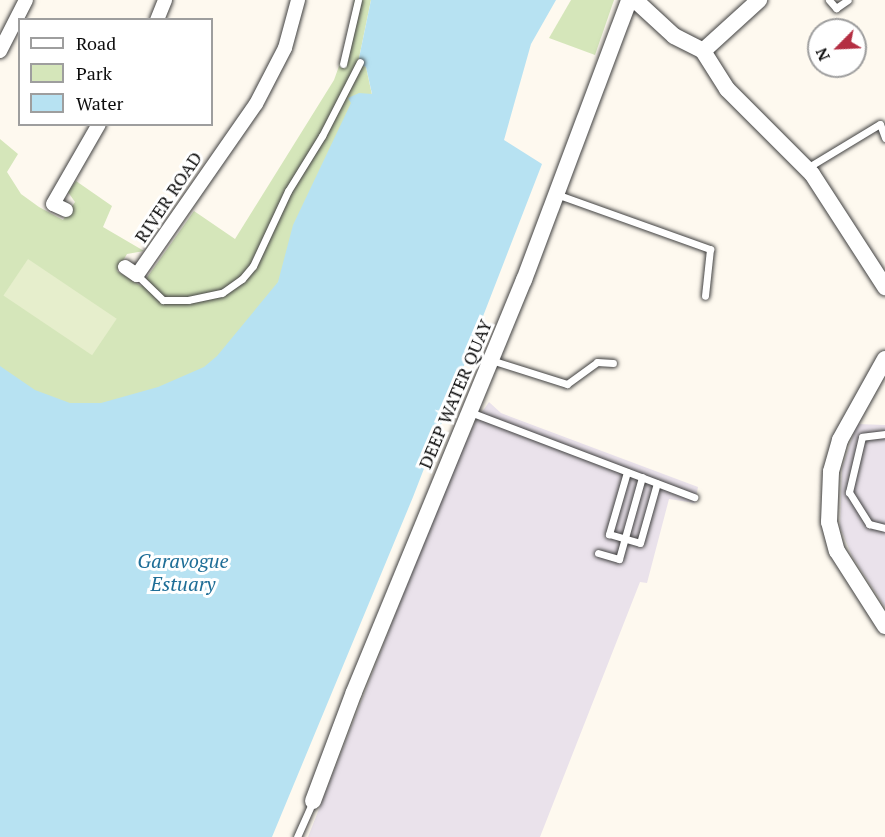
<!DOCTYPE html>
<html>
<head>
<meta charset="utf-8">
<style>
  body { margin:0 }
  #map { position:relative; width:885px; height:837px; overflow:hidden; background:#fef9ef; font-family:"PT Serif",serif }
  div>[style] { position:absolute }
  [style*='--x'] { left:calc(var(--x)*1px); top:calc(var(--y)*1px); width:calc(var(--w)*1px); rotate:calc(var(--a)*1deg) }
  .industrial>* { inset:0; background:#eae2eb }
  .green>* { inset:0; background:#d5e6ba }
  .pitch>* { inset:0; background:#e6eecc; transform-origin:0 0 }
  .water>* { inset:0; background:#b7e2f2 }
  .roads { filter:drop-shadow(0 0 2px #404040) drop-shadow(0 0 2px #404040) }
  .service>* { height:7px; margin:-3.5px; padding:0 3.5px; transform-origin:3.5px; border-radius:3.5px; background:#fff }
  .minor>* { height:14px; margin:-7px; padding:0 7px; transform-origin:7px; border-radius:7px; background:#fff }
  .tertiary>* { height:16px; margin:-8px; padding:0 8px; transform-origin:8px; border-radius:8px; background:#fff }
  span { translate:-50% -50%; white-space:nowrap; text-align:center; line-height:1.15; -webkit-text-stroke:6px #fff; paint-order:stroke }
  .street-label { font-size:18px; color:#0d0d0d }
  .water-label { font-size:20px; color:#1f6e97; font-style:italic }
  .legend { position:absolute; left:18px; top:18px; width:195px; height:108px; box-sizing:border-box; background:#fff; border:2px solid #9e9e9e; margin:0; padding:8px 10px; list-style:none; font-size:18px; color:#0d0d0d }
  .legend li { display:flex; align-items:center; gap:12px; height:30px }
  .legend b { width:30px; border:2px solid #9e9e9e }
  .north { position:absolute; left:807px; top:18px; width:60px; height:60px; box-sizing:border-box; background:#fff; border:2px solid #9e9e9e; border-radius:50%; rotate:246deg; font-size:16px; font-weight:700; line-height:24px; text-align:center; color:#0d0d0d }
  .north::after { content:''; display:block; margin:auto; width:21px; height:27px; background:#b42e42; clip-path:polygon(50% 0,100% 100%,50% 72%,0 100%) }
</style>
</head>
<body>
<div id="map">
  <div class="industrial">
    <div style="clip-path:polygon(489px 402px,501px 413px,698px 487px,695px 503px,669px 499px,647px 583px,640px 582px,540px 837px,308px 837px,443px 493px,475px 422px)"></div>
    <div style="clip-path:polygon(857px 424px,885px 425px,885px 607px,852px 556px,840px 527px,842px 468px)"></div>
  </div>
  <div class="green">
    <div style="clip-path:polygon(354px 0,371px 0,358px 63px,366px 67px,372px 95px,0 837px,0 139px,18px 154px,7px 172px,21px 194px,39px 207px,63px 220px,75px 202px,68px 192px,76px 181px,112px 206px,103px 227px,144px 251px,127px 254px,117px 271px,141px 286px,194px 211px,235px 239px,334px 80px,348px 41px)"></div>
    <div style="clip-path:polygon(571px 0,614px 0,595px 55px,549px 38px)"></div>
  </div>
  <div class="pitch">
    <div style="left:28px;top:259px;width:107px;height:44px;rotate:34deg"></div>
  </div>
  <div class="water">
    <div style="clip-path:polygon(371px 0,556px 0,531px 44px,504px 140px,542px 164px,413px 497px,272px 837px,0 837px,0 366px,35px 390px,70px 403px,101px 403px,158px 387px,204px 367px,217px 356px,278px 282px,293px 225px,351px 103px,348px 98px,359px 93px,372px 94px,366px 67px,358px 63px)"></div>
  </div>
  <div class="roads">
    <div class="service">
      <div style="--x:829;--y:0;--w:11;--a:49"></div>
      <div style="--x:836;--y:8;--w:14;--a:-34"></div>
      <div style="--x:343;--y:64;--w:66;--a:-76.8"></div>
      <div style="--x:807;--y:168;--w:85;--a:-31.1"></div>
      <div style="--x:880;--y:124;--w:15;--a:70"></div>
      <div style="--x:556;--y:194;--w:164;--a:19.7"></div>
      <div style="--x:710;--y:249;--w:47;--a:96.1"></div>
      <div style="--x:137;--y:275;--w:36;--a:44"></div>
      <div style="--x:163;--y:300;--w:25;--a:0"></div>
      <div style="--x:188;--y:300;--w:35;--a:-12"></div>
      <div style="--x:222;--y:293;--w:24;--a:-35"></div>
      <div style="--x:242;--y:279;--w:17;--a:-50"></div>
      <div style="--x:253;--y:266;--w:83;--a:-65"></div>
      <div style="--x:288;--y:191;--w:65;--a:-58.3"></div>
      <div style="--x:322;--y:136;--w:83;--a:-62.8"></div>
      <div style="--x:491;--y:360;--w:80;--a:17.5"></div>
      <div style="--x:567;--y:384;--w:37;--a:-36"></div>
      <div style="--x:597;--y:362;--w:16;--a:4"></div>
      <div style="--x:470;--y:412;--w:240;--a:20.8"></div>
      <div style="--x:885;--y:434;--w:23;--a:173"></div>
      <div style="--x:862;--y:437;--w:57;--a:103.3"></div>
      <div style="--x:849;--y:492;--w:38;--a:58"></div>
      <div style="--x:869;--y:524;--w:16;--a:14"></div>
      <div style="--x:627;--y:472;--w:65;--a:106.2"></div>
      <div style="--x:609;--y:534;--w:32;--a:16"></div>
      <div style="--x:640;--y:543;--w:62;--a:-74.2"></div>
      <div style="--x:598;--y:553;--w:22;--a:16"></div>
      <div style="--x:619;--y:559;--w:85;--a:-74.3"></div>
      <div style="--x:297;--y:837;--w:39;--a:-66"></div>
    </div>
    <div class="minor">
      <div style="--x:157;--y:20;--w:22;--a:-68"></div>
      <div style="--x:0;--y:51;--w:57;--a:-63"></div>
      <div style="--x:66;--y:210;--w:14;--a:-155"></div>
      <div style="--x:53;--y:204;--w:92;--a:-60.1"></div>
      <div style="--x:125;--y:267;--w:14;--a:34"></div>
      <div style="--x:137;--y:275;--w:208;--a:-55.2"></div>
      <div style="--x:256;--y:104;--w:63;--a:-62.6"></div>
      <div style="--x:285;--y:48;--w:50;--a:-74.8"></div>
    </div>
    <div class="tertiary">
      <div style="--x:635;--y:0;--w:53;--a:42.7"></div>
      <div style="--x:674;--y:36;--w:33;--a:27"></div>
      <div style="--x:703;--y:51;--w:45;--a:57.7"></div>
      <div style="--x:727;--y:89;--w:120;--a:45"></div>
      <div style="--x:812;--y:174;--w:135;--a:57.1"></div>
      <div style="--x:703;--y:51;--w:76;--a:-42.3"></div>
      <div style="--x:885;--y:359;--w:93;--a:119.1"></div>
      <div style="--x:840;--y:440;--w:33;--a:106"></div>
      <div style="--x:831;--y:472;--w:50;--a:92.3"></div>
      <div style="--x:829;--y:522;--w:30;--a:75"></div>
      <div style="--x:837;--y:551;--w:89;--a:57.4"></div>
      <div style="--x:313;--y:801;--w:116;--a:-69.4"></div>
      <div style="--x:354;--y:692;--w:446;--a:-67.6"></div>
      <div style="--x:524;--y:280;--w:299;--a:-69.4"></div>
    </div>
  </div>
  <div class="street-label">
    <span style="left:168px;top:197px;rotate:-56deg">RIVER ROAD</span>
    <span style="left:455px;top:394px;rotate:-67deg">DEEP WATER QUAY</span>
  </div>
  <div class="water-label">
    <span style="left:183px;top:572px">Garavogue<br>Estuary</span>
  </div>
  <ul class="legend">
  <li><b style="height:8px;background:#fff"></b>Road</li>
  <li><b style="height:16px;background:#d5e6ba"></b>Park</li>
  <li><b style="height:16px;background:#b7e2f2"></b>Water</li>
  </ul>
  <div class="north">N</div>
</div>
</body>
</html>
